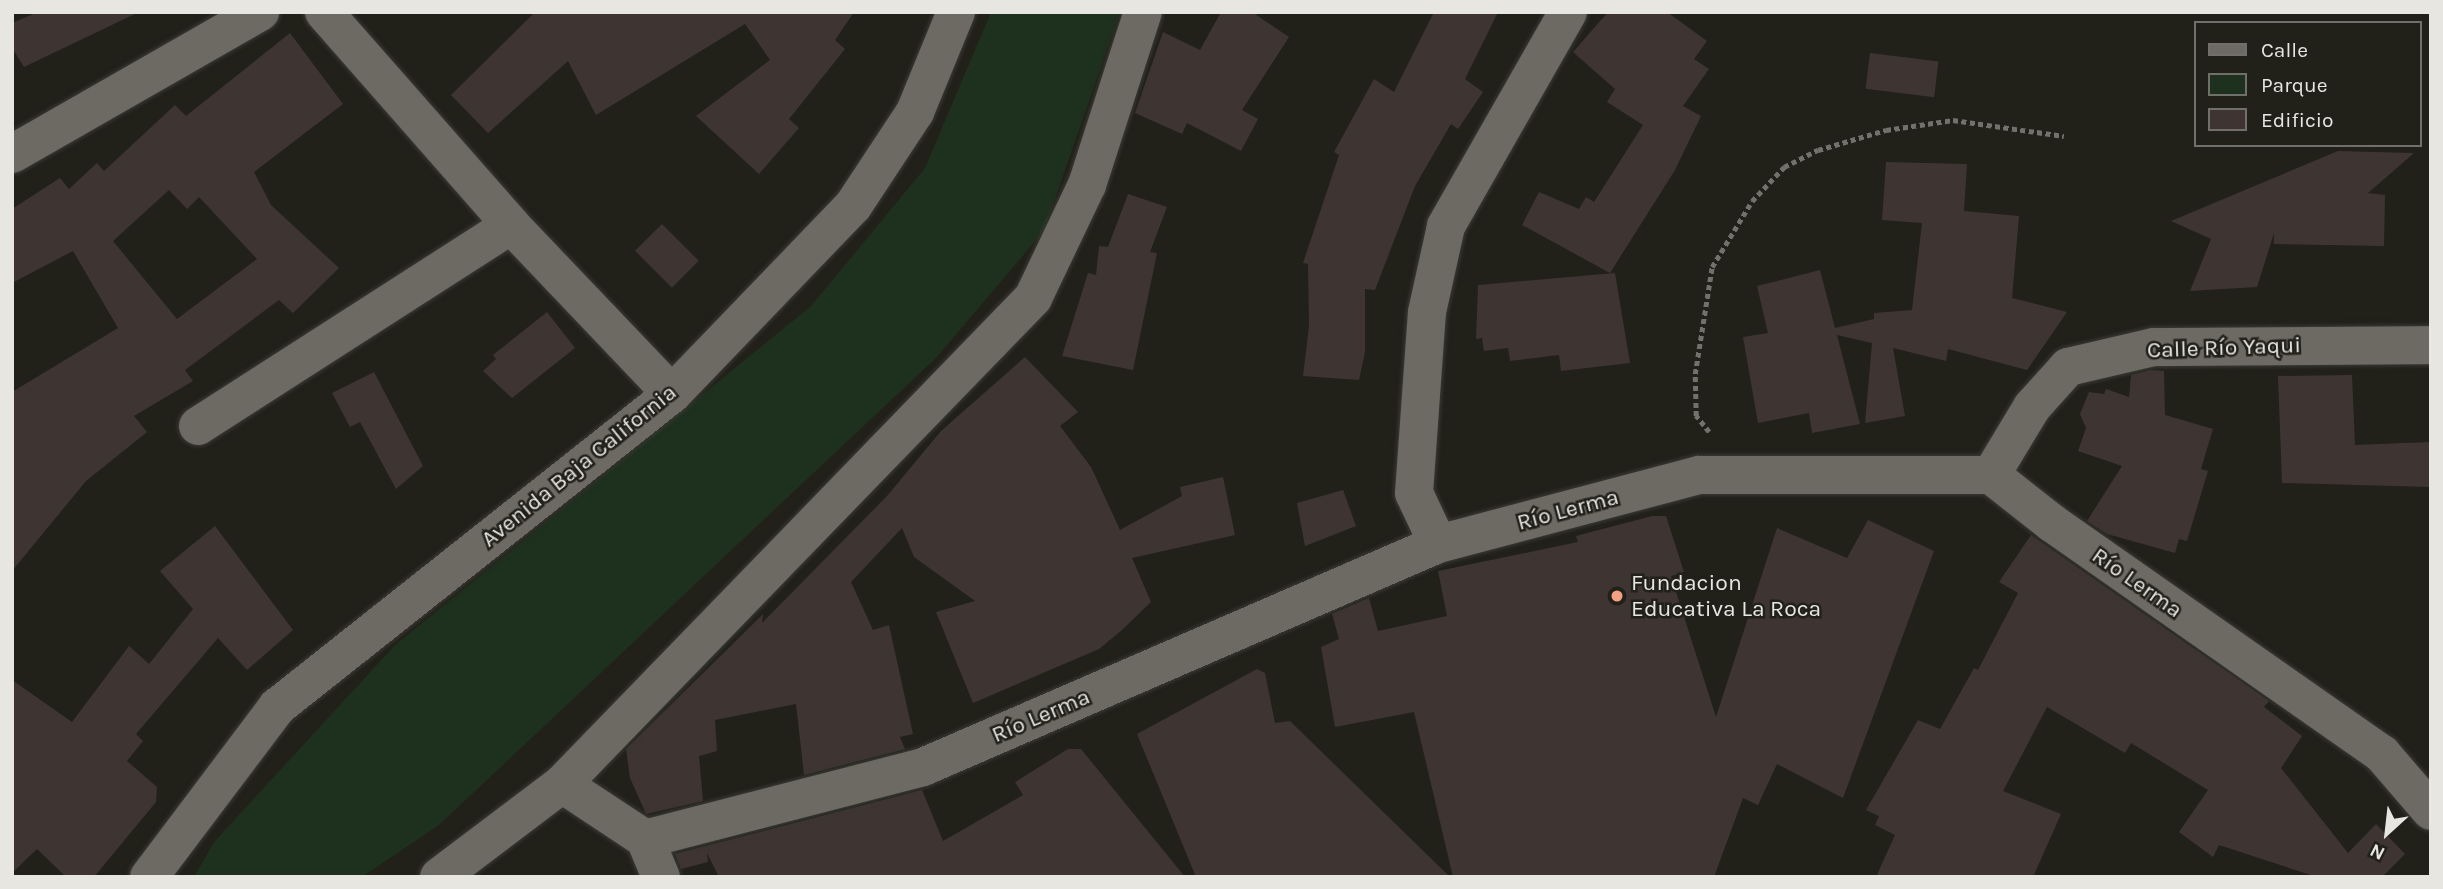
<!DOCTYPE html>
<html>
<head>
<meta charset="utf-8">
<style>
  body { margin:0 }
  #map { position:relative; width:2443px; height:889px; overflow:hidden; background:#212019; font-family:Karla,sans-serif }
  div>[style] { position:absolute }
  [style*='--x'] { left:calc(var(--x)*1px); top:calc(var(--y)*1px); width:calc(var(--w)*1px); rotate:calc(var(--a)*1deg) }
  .green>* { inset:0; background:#1e301e }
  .building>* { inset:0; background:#3e3533; transform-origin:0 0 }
  .path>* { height:4.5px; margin-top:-2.25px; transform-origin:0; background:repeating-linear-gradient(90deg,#72716b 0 5px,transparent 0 8.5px) }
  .roads { filter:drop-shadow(0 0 2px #3b3a35) drop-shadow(0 0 2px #3b3a35) }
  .minor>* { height:38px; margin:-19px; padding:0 19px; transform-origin:19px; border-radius:19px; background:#6c6a62 }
  .dots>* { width:19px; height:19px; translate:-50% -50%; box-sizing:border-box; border:4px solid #212019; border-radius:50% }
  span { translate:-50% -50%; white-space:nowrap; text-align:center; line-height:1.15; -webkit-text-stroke:5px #212019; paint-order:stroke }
  .street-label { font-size:23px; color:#e7e6e1 }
  .poi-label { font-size:23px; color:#e7e6e1 }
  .left { translate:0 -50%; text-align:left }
  .frame { position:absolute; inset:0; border:14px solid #e7e6e1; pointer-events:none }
  .legend { position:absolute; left:2194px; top:21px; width:228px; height:126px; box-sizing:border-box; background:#212019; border:2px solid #706f69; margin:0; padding:9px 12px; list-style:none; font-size:21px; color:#e7e6e1 }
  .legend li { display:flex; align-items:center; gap:14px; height:35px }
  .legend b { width:35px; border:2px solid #706f69 }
  .north { position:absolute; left:2352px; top:798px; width:70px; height:70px; -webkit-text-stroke:5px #212019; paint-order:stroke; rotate:207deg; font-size:19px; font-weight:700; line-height:28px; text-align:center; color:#e7e6e1 }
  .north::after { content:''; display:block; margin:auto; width:24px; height:32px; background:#e7e6e1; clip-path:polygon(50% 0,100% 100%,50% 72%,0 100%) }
</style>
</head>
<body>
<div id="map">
  <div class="green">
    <div style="clip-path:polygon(991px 12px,1120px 12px,1044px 231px,936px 358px,439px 825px,362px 877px,194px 877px,214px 842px,395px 645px,811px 306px,925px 168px)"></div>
  </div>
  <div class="building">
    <div style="clip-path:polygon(38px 12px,139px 12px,24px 67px,12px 48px,12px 23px)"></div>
    <div style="clip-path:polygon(535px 12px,854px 12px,835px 40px,845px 49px,789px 119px,799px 128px,759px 174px,696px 116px,770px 60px,745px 24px,596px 115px,568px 61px,488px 133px,451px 95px)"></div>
    <div style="clip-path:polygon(1221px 12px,1252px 12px,1289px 37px,1242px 110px,1258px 119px,1241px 151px,1187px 123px,1182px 134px,1135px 113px,1163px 32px,1200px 50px)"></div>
    <div style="clip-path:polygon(1434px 12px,1498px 12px,1465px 79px,1483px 92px,1458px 129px,1451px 124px,1415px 186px,1375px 290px,1365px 289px,1365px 352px,1359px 380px,1303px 376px,1309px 326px,1308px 264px,1303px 263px,1339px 155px,1334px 152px,1374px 79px,1394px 92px)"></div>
    <div style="clip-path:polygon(1608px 12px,1667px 12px,1707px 41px,1694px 59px,1709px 69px,1683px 106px,1701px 116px,1675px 170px,1610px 273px,1522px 225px,1539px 192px,1579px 209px,1586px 197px,1594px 202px,1643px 125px,1607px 102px,1615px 89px,1573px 52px)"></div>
    <div style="clip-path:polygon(evenodd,290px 33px,343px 104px,254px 172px,271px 205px,339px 268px,293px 313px,279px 300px,185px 370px,193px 381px,134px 416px,147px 432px,86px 481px,12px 571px,12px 392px,118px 328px,73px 251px,12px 283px,12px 209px,60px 178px,69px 189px,97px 163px,104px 171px,175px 105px,186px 116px,290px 33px,169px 190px,187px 209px,199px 197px,257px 259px,177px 319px,113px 241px,169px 190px)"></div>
    <div style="left:1870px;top:53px;width:69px;height:36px;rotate:7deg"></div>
    <div style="clip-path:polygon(2338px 151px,2414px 153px,2368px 193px,2385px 195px,2384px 246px,2274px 244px,2274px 233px,2257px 287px,2190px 291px,2211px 239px,2171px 221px)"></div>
    <div style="clip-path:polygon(1886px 162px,1967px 164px,1964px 211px,2019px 216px,2012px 298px,2067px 312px,2027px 370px,1948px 349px,1946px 361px,1893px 348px,1905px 416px,1865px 423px,1872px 343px,1837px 335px,1860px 424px,1812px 433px,1809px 413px,1758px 423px,1743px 337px,1768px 333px,1757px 286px,1820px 270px,1835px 328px,1874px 319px,1874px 313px,1912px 310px,1922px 223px,1882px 220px)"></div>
    <div style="clip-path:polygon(1128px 194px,1167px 207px,1150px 252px,1157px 253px,1133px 370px,1062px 356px,1088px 273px,1096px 275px,1099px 246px,1108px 247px)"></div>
    <div style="left:662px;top:224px;width:52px;height:38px;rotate:45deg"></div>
    <div style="clip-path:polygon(1615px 273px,1630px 363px,1561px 371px,1559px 355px,1510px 361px,1508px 348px,1484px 351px,1482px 338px,1476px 339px,1478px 285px)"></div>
    <div style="clip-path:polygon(547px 312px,575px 348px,512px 398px,483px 371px,496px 359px,493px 355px)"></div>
    <div style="clip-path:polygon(1025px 357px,1078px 412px,1060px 426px,1091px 467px,1120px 530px,1182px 496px,1180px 487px,1223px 477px,1235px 535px,1132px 558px,1151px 602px,1122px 630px,1099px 649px,973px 703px,936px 612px,975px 601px,914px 557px,902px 528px,851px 582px,873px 630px,889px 625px,913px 734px,900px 737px,905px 749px,804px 775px,796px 704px,715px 720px,717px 751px,699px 756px,703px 801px,646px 814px,630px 778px,626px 749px,763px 614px,762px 623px,887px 496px,941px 431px)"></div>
    <div style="clip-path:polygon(2151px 370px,2164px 371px,2165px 415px,2213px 429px,2201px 469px,2208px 471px,2187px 541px,2179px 539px,2175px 553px,2107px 534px,2087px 521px,2122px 466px,2078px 451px,2086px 428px,2080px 414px,2089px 392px,2104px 394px,2106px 389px,2129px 397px,2131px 375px)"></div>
    <div style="clip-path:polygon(374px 372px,423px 466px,396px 489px,360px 422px,350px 427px,332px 393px)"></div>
    <div style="clip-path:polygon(2352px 375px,2355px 445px,2431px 442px,2431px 487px,2282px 483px,2278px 376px)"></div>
    <div style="clip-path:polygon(1343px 490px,1356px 526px,1305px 546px,1297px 503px)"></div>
    <div style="clip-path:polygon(1652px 516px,1666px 516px,1684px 572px,1671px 576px,1716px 717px,1777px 528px,1847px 558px,1868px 520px,1934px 551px,1843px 798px,1777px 764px,1758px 805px,1743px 798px,1714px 877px,1453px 877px,1414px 712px,1335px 727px,1321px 647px,1339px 639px,1332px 614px,1369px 598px,1378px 631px,1447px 616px,1438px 571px,1578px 542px,1576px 536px)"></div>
    <div style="clip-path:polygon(215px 526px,293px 630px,247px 670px,218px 638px,136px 734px,143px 741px,127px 761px,157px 787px,156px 802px,94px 877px,66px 877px,37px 849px,12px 873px,12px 680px,72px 722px,129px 646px,149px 664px,193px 609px,160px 571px)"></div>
    <div style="clip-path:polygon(2031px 535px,2269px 701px,2264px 707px,2302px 736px,2281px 768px,2348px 853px,2376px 824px,2405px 854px,2382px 877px,2317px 877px,2219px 845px,2213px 857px,2179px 832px,2208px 790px,2131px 743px,2125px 753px,2047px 707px,2003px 791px,2061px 814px,2033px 877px,1876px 877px,1895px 835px,1875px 825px,1879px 816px,1866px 810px,1918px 720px,1940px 729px,1974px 668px,1978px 670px,2018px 593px,1999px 582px)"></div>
    <div style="clip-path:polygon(1257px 669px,1265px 673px,1275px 723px,1290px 721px,1450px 877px,1196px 877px,1137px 734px)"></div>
    <div style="clip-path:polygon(1068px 749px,1081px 749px,1185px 877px,719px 877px,707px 853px,708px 862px,681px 869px,675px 854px,922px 790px,943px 841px,1023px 795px,1015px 782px)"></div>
  </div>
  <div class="path">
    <div style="--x:1709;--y:432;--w:21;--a:-129"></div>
    <div style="--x:1696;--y:416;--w:42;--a:-91.4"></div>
    <div style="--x:1695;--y:374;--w:108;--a:-81"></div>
    <div style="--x:1712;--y:267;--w:77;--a:-58.8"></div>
    <div style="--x:1752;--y:201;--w:47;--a:-46.7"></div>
    <div style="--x:1784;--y:167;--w:38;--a:-27"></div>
    <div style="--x:1818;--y:150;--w:71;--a:-16.4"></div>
    <div style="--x:1886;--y:130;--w:68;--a:-8.5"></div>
    <div style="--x:1953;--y:120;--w:112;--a:8.2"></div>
  </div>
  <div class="roads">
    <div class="minor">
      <div style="--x:324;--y:12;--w:283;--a:48.7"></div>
      <div style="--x:511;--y:225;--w:233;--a:46.4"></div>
      <div style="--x:12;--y:154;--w:286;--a:-29.8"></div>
      <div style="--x:198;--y:426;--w:372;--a:-32.7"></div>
      <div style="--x:1991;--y:475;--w:79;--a:-58.9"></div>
      <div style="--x:2032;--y:407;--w:54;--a:-48"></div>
      <div style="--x:2068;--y:367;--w:88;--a:-13.1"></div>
      <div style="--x:2154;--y:347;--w:277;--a:-0.4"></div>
      <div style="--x:1438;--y:544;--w:56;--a:-115.2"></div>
      <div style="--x:1414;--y:493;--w:181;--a:-85.9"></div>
      <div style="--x:1427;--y:312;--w:88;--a:-77.5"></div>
      <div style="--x:1446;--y:226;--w:246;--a:-60.3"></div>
      <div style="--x:562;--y:784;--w:100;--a:33.5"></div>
      <div style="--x:645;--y:839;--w:41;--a:67.2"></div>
      <div style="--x:645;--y:839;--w:287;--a:-14.5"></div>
      <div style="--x:923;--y:767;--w:561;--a:-23.41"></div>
      <div style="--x:1438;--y:544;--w:270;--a:-14.8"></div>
      <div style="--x:1699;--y:475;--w:292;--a:0"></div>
      <div style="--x:1991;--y:475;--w:78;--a:38.2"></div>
      <div style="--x:2052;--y:523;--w:403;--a:35"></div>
      <div style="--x:2382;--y:754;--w:75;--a:49.3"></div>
      <div style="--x:149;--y:877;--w:213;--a:-53"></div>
      <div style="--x:277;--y:707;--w:504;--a:-38.39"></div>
      <div style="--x:672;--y:394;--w:261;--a:-46.1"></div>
      <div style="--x:853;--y:206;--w:113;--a:-56.6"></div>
      <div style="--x:915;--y:112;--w:108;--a:-67.7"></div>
      <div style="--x:439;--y:877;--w:154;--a:-37.1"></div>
      <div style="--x:562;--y:784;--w:677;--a:-45.9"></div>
      <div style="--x:1033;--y:298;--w:125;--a:-64.5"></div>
      <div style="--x:1087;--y:185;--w:182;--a:-72.1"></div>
    </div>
  </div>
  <div class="dots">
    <div style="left:1617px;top:596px;background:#f39f83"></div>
  </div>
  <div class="street-label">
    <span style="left:2224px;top:348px;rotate:-2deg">Calle Río Yaqui</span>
    <span style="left:579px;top:466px;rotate:-39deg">Avenida Baja California</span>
    <span style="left:1568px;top:510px;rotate:-15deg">Río Lerma</span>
    <span style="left:2137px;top:583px;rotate:35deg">Río Lerma</span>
    <span style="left:1041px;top:716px;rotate:-23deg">Río Lerma</span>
  </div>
  <div class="poi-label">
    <span class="left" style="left:1631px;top:596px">Fundacion<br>Educativa La Roca</span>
  </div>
  <div class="frame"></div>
  <ul class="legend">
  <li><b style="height:9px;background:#6c6a62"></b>Calle</li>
  <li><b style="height:19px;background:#1e301e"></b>Parque</li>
  <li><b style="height:19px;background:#3e3533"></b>Edificio</li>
  </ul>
  <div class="north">N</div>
</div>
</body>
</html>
